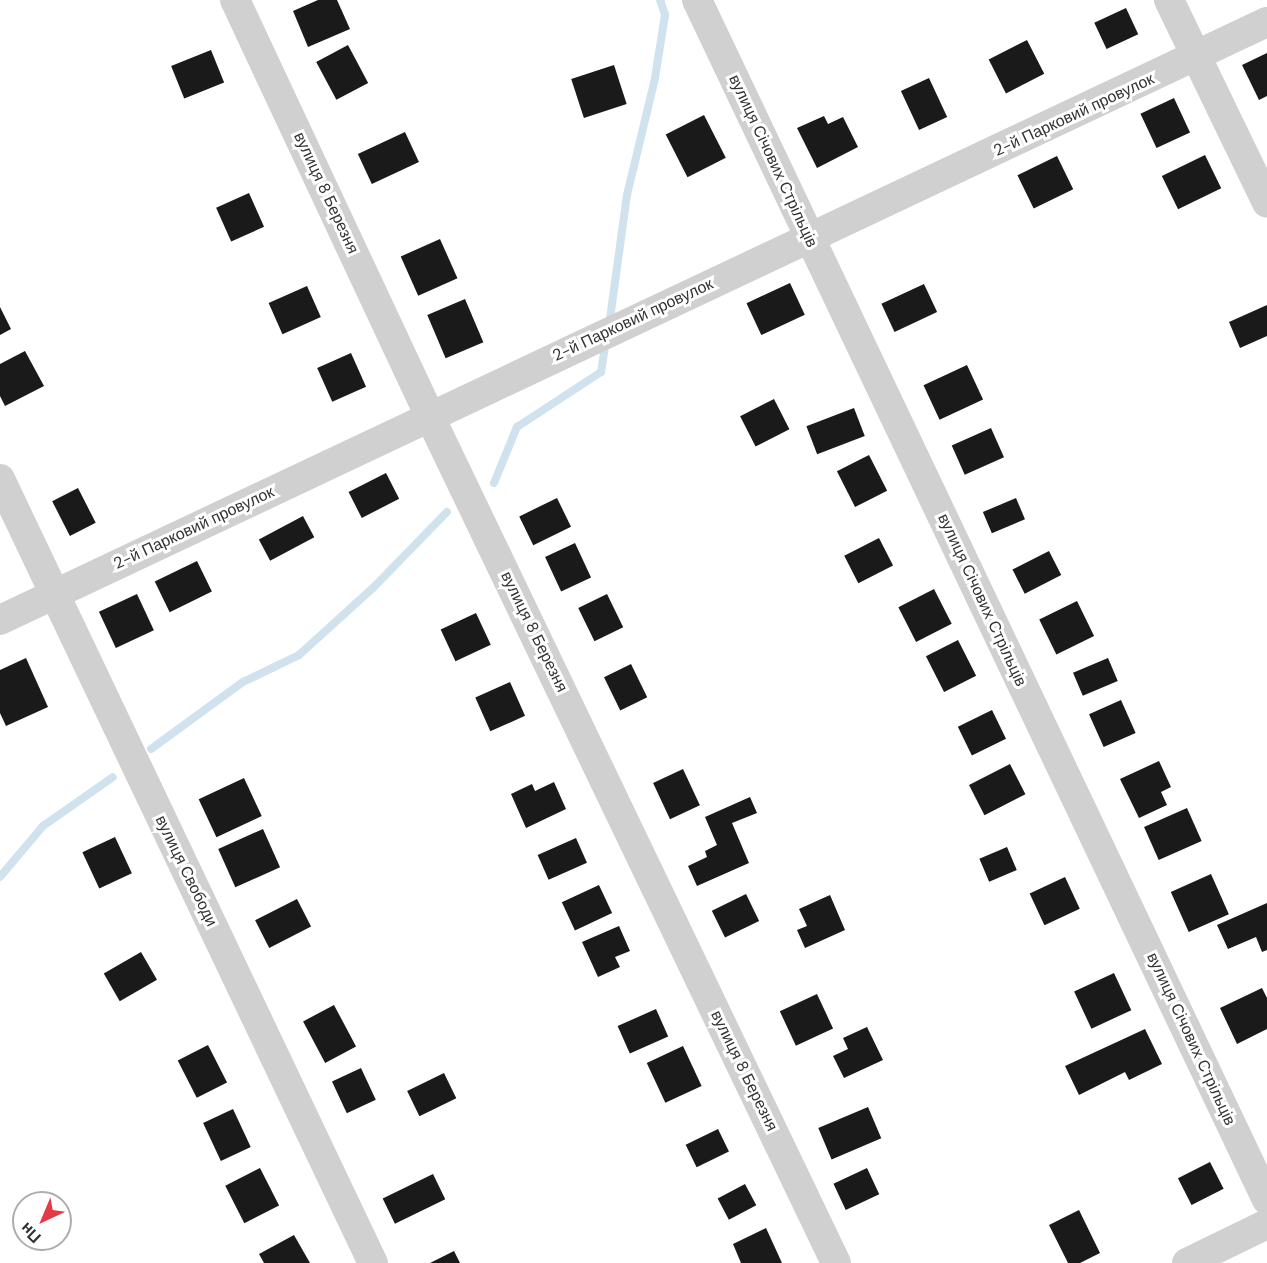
<!DOCTYPE html>
<html>
<head>
<meta charset="utf-8">
<style>
  body { margin:0 }
  #map { position:relative; width:1267px; height:1263px; overflow:hidden; background:#fff; font-family:"DM Sans",sans-serif }
  div>[style] { position:absolute }
  [style*='--x'] { left:calc(var(--x)*1px); top:calc(var(--y)*1px); width:calc(var(--w)*1px); rotate:calc(var(--a)*1deg) }
  .stream>* { height:8px; margin:-4px; padding:0 4px; transform-origin:4px; border-radius:4px; background:#cfe2ee }
  .building>* { inset:0; background:#1a1a1a; transform-origin:0 0 }
  .minor>* { height:30px; margin:-15px; padding:0 15px; transform-origin:15px; border-radius:15px; background:#d0d0d0 }
  span { translate:-50% -50%; white-space:nowrap; text-align:center; line-height:1.15; -webkit-text-stroke:6px #fff; paint-order:stroke }
  .street-label { font-size:16px; color:#333 }
  .north { position:absolute; left:12px; top:1191px; width:60px; height:60px; box-sizing:border-box; background:#fff; border:2px solid #adadad; border-radius:50%; rotate:224deg; font-size:16px; font-weight:700; line-height:24px; text-align:center; color:#333 }
  .north::after { content:''; display:block; margin:auto; width:21px; height:27px; background:#e63946; clip-path:polygon(50% 0,100% 100%,50% 72%,0 100%) }
</style>
</head>
<body>
<div id="map">
  <div class="stream">
    <div style="--x:609;--y:326;--w:132;--a:-82.2"></div>
    <div style="--x:627;--y:195;--w:120;--a:-76.5"></div>
    <div style="--x:655;--y:78;--w:64;--a:-81"></div>
    <div style="--x:665;--y:15;--w:16;--a:-108"></div>
    <div style="--x:494;--y:483;--w:61;--a:-67.7"></div>
    <div style="--x:517;--y:427;--w:100;--a:-33.2"></div>
    <div style="--x:601;--y:372;--w:31;--a:-81"></div>
    <div style="--x:151;--y:749;--w:114;--a:-36.1"></div>
    <div style="--x:243;--y:682;--w:62;--a:-25.7"></div>
    <div style="--x:299;--y:655;--w:100;--a:-42.2"></div>
    <div style="--x:373;--y:588;--w:106;--a:-45.8"></div>
    <div style="--x:0;--y:877;--w:67;--a:-49.9"></div>
    <div style="--x:43;--y:826;--w:85;--a:-35"></div>
  </div>
  <div class="building">
    <div style="clip-path:polygon(318px 0,337px 0,350px 29px,308px 47px,293px 11px)"></div>
    <div style="left:1126px;top:8px;width:29px;height:35px;rotate:65deg"></div>
    <div style="left:1027px;top:40px;width:38px;height:43px;rotate:63deg"></div>
    <div style="left:348px;top:45px;width:43px;height:36px;rotate:62deg"></div>
    <div style="left:211px;top:50px;width:35px;height:43px;rotate:68deg"></div>
    <div style="clip-path:polygon(1267px 53px,1267px 96px,1259px 100px,1242px 65px)"></div>
    <div style="left:614px;top:65px;width:41px;height:45px;rotate:72deg"></div>
    <div style="left:929px;top:78px;width:43px;height:31px;rotate:65deg"></div>
    <div style="left:1174px;top:98px;width:38px;height:37px;rotate:65deg"></div>
    <div style="left:704px;top:115px;width:48px;height:43px;rotate:63deg"></div>
    <div style="clip-path:polygon(824px 116px,828px 124px,843px 117px,858px 147px,817px 168px,797px 128px)"></div>
    <div style="left:405px;top:132px;width:33px;height:52px;rotate:65deg"></div>
    <div style="left:1205px;top:155px;width:37px;height:48px;rotate:64deg"></div>
    <div style="left:1057px;top:156px;width:37px;height:44px;rotate:64deg"></div>
    <div style="left:249px;top:193px;width:37px;height:36px;rotate:66deg"></div>
    <div style="left:440px;top:239px;width:43px;height:43px;rotate:66deg"></div>
    <div style="left:790px;top:283px;width:35px;height:48px;rotate:65deg"></div>
    <div style="left:924px;top:284px;width:31px;height:47px;rotate:65deg"></div>
    <div style="left:307px;top:286px;width:34px;height:42px;rotate:66deg"></div>
    <div style="left:465px;top:299px;width:47px;height:41px;rotate:67deg"></div>
    <div style="clip-path:polygon(1267px 305px,1267px 336px,1240px 348px,1229px 322px)"></div>
    <div style="clip-path:polygon(0 307px,11px 329px,0 335px)"></div>
    <div style="clip-path:polygon(25px 351px,44px 386px,5px 406px,0 396px,0 364px)"></div>
    <div style="left:351px;top:353px;width:37px;height:37px;rotate:66deg"></div>
    <div style="left:967px;top:365px;width:38px;height:48px;rotate:65deg"></div>
    <div style="left:774px;top:399px;width:34px;height:38px;rotate:63deg"></div>
    <div style="left:854px;top:408px;width:30px;height:51px;rotate:69deg"></div>
    <div style="left:991px;top:428px;width:32px;height:43px;rotate:66deg"></div>
    <div style="left:869px;top:455px;width:40px;height:36px;rotate:63deg"></div>
    <div style="left:386px;top:473px;width:29px;height:42px;rotate:63deg"></div>
    <div style="left:78px;top:488px;width:39px;height:29px;rotate:63deg"></div>
    <div style="left:557px;top:498px;width:32px;height:42px;rotate:64deg"></div>
    <div style="left:1016px;top:498px;width:23px;height:36px;rotate:67deg"></div>
    <div style="left:303px;top:516px;width:24px;height:50px;rotate:62deg"></div>
    <div style="left:879px;top:538px;width:31px;height:39px;rotate:63deg"></div>
    <div style="left:575px;top:543px;width:38px;height:33px;rotate:65deg"></div>
    <div style="left:1049px;top:551px;width:27px;height:41px;rotate:63deg"></div>
    <div style="left:197px;top:561px;width:34px;height:47px;rotate:64deg"></div>
    <div style="left:934px;top:589px;width:39px;height:40px;rotate:63deg"></div>
    <div style="left:137px;top:594px;width:40px;height:42px;rotate:65deg"></div>
    <div style="left:607px;top:594px;width:37px;height:32px;rotate:64deg"></div>
    <div style="left:1077px;top:601px;width:39px;height:42px;rotate:64deg"></div>
    <div style="left:476px;top:613px;width:35px;height:39px;rotate:65deg"></div>
    <div style="left:958px;top:640px;width:40px;height:36px;rotate:63deg"></div>
    <div style="clip-path:polygon(26px 658px,48px 707px,6px 726px,0 713px,0 670px)"></div>
    <div style="left:1108px;top:658px;width:25px;height:38px;rotate:67deg"></div>
    <div style="left:631px;top:664px;width:37px;height:30px;rotate:64deg"></div>
    <div style="left:510px;top:682px;width:37px;height:38px;rotate:66deg"></div>
    <div style="left:1121px;top:700px;width:36px;height:35px;rotate:66deg"></div>
    <div style="left:992px;top:710px;width:32px;height:38px;rotate:64deg"></div>
    <div style="clip-path:polygon(1159px 761px,1171px 787px,1161px 792px,1167px 805px,1139px 818px,1120px 779px)"></div>
    <div style="left:1010px;top:764px;width:34px;height:46px;rotate:63deg"></div>
    <div style="left:683px;top:769px;width:40px;height:33px;rotate:65deg"></div>
    <div style="left:244px;top:778px;width:42px;height:50px;rotate:65deg"></div>
    <div style="clip-path:polygon(554px 782px,566px 809px,526px 828px,511px 794px,532px 784px,535px 791px)"></div>
    <div style="clip-path:polygon(750px 797px,757px 813px,732px 823px,749px 863px,697px 886px,688px 866px,707px 857px,705px 851px,717px 845px,705px 817px)"></div>
    <div style="left:1187px;top:808px;width:36px;height:47px;rotate:66deg"></div>
    <div style="left:263px;top:829px;width:42px;height:49px;rotate:66deg"></div>
    <div style="left:115px;top:837px;width:40px;height:36px;rotate:65deg"></div>
    <div style="left:576px;top:838px;width:27px;height:42px;rotate:66deg"></div>
    <div style="left:1007px;top:847px;width:25px;height:30px;rotate:67deg"></div>
    <div style="left:1211px;top:874px;width:44px;height:44px;rotate:66deg"></div>
    <div style="left:1065px;top:877px;width:35px;height:39px;rotate:65deg"></div>
    <div style="left:599px;top:885px;width:31px;height:41px;rotate:65deg"></div>
    <div style="left:746px;top:894px;width:30px;height:38px;rotate:64deg"></div>
    <div style="clip-path:polygon(830px 895px,845px 930px,805px 948px,797px 930px,807px 926px,799px 909px)"></div>
    <div style="left:297px;top:899px;width:31px;height:47px;rotate:63deg"></div>
    <div style="clip-path:polygon(1267px 903px,1267px 950px,1262px 952px,1256px 937px,1228px 949px,1217px 925px)"></div>
    <div style="clip-path:polygon(619px 926px,630px 951px,615px 957px,620px 967px,598px 977px,582px 942px)"></div>
    <div style="left:141px;top:952px;width:32px;height:43px;rotate:60deg"></div>
    <div style="left:1114px;top:973px;width:41px;height:44px;rotate:65deg"></div>
    <div style="clip-path:polygon(1262px 988px,1267px 998px,1267px 1029px,1237px 1044px,1220px 1008px)"></div>
    <div style="left:817px;top:994px;width:38px;height:41px;rotate:65deg"></div>
    <div style="left:334px;top:1005px;width:47px;height:35px;rotate:62deg"></div>
    <div style="left:656px;top:1009px;width:30px;height:42px;rotate:66deg"></div>
    <div style="clip-path:polygon(867px 1027px,883px 1060px,844px 1078px,833px 1056px,848px 1049px,843px 1038px)"></div>
    <div style="clip-path:polygon(1145px 1029px,1162px 1064px,1129px 1080px,1125px 1072px,1079px 1095px,1065px 1066px)"></div>
    <div style="left:208px;top:1045px;width:42px;height:34px;rotate:63deg"></div>
    <div style="left:683px;top:1046px;width:44px;height:40px;rotate:65deg"></div>
    <div style="left:361px;top:1068px;width:35px;height:32px;rotate:65deg"></div>
    <div style="left:444px;top:1073px;width:28px;height:41px;rotate:64deg"></div>
    <div style="left:868px;top:1107px;width:34px;height:54px;rotate:67deg"></div>
    <div style="left:233px;top:1109px;width:42px;height:33px;rotate:65deg"></div>
    <div style="left:718px;top:1129px;width:25px;height:36px;rotate:64deg"></div>
    <div style="left:1210px;top:1162px;width:30px;height:36px;rotate:63deg"></div>
    <div style="left:260px;top:1168px;width:42px;height:39px;rotate:63deg"></div>
    <div style="left:867px;top:1168px;width:29px;height:37px;rotate:65deg"></div>
    <div style="left:433px;top:1174px;width:28px;height:56px;rotate:64deg"></div>
    <div style="left:745px;top:1184px;width:24px;height:31px;rotate:62deg"></div>
    <div style="clip-path:polygon(1079px 1210px,1100px 1253px,1080px 1263px,1068px 1263px,1049px 1225px)"></div>
    <div style="clip-path:polygon(766px 1228px,782px 1263px,741px 1263px,733px 1244px)"></div>
    <div style="clip-path:polygon(294px 1235px,310px 1263px,264px 1263px,259px 1254px)"></div>
    <div style="clip-path:polygon(454px 1251px,460px 1263px,430px 1263px)"></div>
  </div>
  <div class="minor">
    <div style="--x:235;--y:0;--w:460;--a:64.9"></div>
    <div style="--x:430;--y:417;--w:938;--a:64.36"></div>
    <div style="--x:697;--y:0;--w:1328;--a:64.59"></div>
    <div style="--x:1169;--y:0;--w:225;--a:64.2"></div>
    <div style="--x:0;--y:479;--w:868;--a:64.56"></div>
    <div style="--x:0;--y:620;--w:1401;--a:-25.27"></div>
    <div style="--x:1187;--y:1263;--w:89;--a:-26"></div>
  </div>
  <div class="street-label">
    <span style="left:1074px;top:115px;rotate:-25deg">2-й Парковий провулок</span>
    <span style="left:773px;top:161px;rotate:65deg">вулиця Січових Стрільців</span>
    <span style="left:326px;top:193px;rotate:65deg">вулиця 8 Березня</span>
    <span style="left:633px;top:320px;rotate:-25deg">2-й Парковий провулок</span>
    <span style="left:194px;top:528px;rotate:-25deg">2-й Парковий провулок</span>
    <span style="left:982px;top:600px;rotate:65deg">вулиця Січових Стрільців</span>
    <span style="left:534px;top:632px;rotate:64deg">вулиця 8 Березня</span>
    <span style="left:186px;top:871px;rotate:64deg">вулиця Свободи</span>
    <span style="left:1191px;top:1039px;rotate:65deg">вулиця Січових Стрільців</span>
    <span style="left:744px;top:1071px;rotate:64deg">вулиця 8 Березня</span>
  </div>
  <div class="north">Пн</div>
</div>
</body>
</html>
